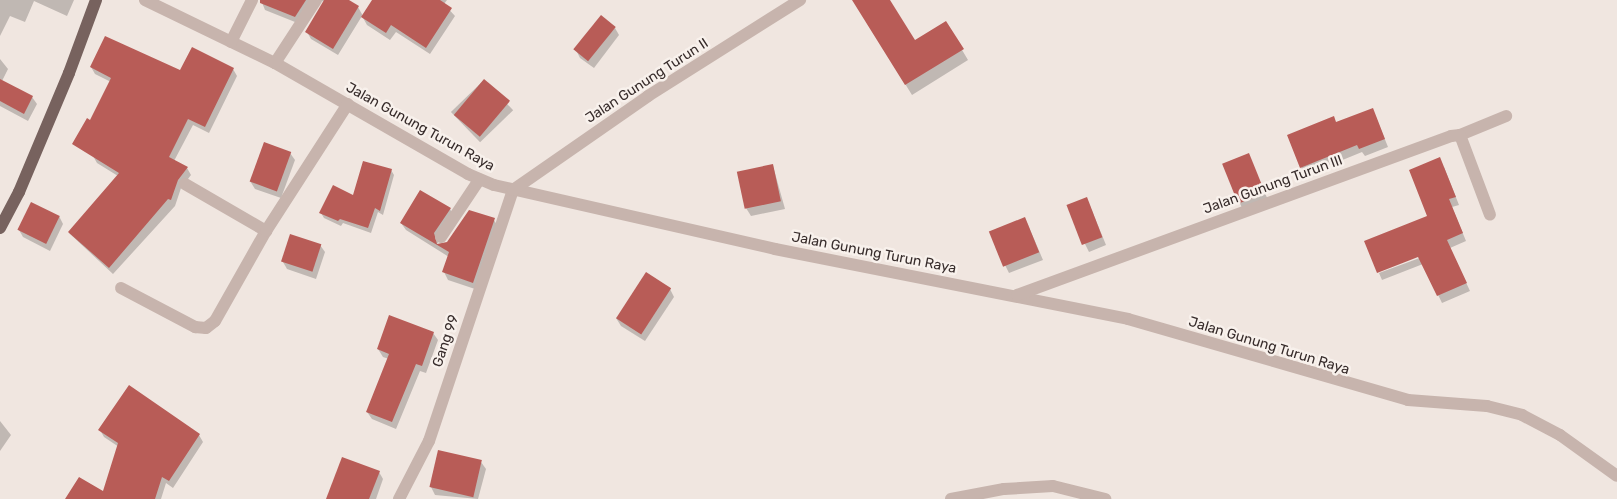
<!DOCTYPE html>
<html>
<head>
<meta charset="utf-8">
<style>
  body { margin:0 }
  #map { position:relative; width:1617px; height:499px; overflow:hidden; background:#f0e6e0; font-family:Rubik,sans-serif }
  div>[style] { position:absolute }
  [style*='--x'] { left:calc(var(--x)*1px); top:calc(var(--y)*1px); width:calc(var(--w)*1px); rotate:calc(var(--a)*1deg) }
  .shadow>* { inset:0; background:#0003; transform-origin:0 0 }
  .building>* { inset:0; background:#b85c57; transform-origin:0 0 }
  .minor>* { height:12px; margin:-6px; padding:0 6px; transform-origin:6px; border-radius:6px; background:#c7b4ad }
  .major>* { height:12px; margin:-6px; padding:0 6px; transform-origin:6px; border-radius:6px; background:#77625e }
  span { translate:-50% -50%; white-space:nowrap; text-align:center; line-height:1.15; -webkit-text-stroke:5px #f8f1ec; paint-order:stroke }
  .street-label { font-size:14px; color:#372c2b }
</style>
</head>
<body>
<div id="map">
  <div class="shadow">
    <div style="clip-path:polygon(0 0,74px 0,67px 16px,34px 1px,25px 22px,10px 16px,0 36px)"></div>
    <div style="clip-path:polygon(261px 0,346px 0,358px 7px,363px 16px,374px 0,447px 0,444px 4px,455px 16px,430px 54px,396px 32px,390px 40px,367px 25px,362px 16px,338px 55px,311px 39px,307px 32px,324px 1px,314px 3px,300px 24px,265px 10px)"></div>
    <div style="clip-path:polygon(853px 0,888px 0,914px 42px,946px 23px,968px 60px,912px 95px)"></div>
    <div style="clip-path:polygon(615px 28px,619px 35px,594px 68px,580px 58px,576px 50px)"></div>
    <div style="clip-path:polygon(0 59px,8px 69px,2px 81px,32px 97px,37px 104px,28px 121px,0 106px)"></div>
    <div style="clip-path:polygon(91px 67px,181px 72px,233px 69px,237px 76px,209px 133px,193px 125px,174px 161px,187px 168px,191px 175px,181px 188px,175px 206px,113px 274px,69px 233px,118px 176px,97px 163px,93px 156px,91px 122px,111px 82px,95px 74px)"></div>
    <div style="left:484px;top:80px;width:42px;height:46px;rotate:46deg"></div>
    <div style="clip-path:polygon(1376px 117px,1388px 147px,1365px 156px,1362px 152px,1306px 175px,1301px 167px,1336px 123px)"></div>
    <div style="clip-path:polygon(290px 153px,295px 160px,281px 198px,255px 189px,250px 181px)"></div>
    <div style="left:1248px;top:155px;width:49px;height:27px;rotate:66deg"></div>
    <div style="clip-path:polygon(773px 166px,785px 209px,751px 216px,746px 208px)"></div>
    <div style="clip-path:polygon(1444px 167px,1459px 205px,1452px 207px,1466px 241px,1450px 248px,1470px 291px,1442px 303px,1423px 264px,1382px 280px,1379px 273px,1425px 256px,1429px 217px)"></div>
    <div style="clip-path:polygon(391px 170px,394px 175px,383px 215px,378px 212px,371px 233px,343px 223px,341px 226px,324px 218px,321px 213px,354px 197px)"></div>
    <div style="clip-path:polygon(1090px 206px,1106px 245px,1089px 252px,1085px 244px)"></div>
    <div style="clip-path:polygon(450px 209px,454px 217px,437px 244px,441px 246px,494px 220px,498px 227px,478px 290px,448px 280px,444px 272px,449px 257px,406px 230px,401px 223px)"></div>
    <div style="clip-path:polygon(59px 216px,63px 224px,50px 251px,23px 237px,19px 230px)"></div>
    <div style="clip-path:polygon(1025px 218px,1043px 260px,1009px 273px,1005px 265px)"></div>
    <div style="clip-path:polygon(320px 245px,325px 252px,316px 279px,287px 269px,283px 262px)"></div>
    <div style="clip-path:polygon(670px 289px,674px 297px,645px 341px,621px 326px,616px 318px)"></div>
    <div style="clip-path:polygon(433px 333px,438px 340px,426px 373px,420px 371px,396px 429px,372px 419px,367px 412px,389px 359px,383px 357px,378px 349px)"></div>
    <div style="clip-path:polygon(0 421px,11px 435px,0 451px)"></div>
    <div style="clip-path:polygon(100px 430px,199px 435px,203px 442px,173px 488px,166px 483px,161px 499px,67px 499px,103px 493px,119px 447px,104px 437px)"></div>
    <div style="clip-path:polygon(481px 462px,486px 469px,478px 499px,435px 495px,431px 487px)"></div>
    <div style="clip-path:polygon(379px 472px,383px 479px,376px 499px,329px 499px)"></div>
  </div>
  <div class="building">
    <div style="clip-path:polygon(260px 0,306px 0,295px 17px,260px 3px)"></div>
    <div style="clip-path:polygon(324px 0,349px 0,359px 6px,333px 49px,305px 32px)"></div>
    <div style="clip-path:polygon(372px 0,440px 0,452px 8px,426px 48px,391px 25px,386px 33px,361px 17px)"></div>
    <div style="clip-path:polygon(852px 0,890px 0,915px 40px,946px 21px,964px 49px,905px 85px)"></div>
    <div style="left:601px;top:15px;width:19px;height:44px;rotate:39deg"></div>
    <div style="clip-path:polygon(105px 36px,180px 70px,192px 47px,234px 68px,205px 127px,188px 119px,169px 157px,188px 167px,178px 180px,171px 200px,168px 199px,109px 268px,68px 232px,119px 173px,72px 144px,87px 118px,90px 120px,111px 78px,90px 67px)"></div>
    <div style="clip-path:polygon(0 79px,33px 96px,24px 114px,0 101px)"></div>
    <div style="left:484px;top:79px;width:34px;height:47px;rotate:40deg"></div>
    <div style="clip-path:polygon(1373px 108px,1385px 139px,1359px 149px,1357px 145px,1300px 168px,1287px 135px,1334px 116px,1336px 122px)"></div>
    <div style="left:264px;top:142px;width:29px;height:42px;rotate:20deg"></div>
    <div style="left:1249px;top:153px;width:43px;height:29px;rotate:68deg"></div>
    <div style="clip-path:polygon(1440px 157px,1456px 197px,1449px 199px,1463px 233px,1447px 240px,1467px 283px,1437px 296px,1418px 257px,1377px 273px,1364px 241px,1427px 216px,1409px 170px)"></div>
    <div style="clip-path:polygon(363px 161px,392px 169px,380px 211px,375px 208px,368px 228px,340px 219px,338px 221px,319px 213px,333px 185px,353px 195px)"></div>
    <div style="left:773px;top:164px;width:38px;height:37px;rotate:78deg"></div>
    <div style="clip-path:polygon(420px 190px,451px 208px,434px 233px,437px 244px,447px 242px,469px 210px,495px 218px,473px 283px,442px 272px,449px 252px,400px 223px)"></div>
    <div style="left:1087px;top:197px;width:43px;height:22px;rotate:69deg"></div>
    <div style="left:31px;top:202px;width:32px;height:31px;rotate:26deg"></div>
    <div style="left:1025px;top:217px;width:38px;height:39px;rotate:68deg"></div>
    <div style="left:290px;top:234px;width:33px;height:29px;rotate:18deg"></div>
    <div style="left:646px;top:272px;width:30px;height:55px;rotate:33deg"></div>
    <div style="clip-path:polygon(389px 315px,434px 332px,422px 366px,416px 364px,392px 422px,366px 412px,389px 354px,377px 349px)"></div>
    <div style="clip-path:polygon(129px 385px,200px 434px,169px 481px,162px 477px,155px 499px,65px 499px,79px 477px,103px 491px,118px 443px,98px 430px)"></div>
    <div style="left:438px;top:450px;width:45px;height:38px;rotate:13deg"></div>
    <div style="clip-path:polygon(342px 457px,380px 471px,369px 499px,326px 499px)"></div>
  </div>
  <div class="minor">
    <div style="--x:145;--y:0;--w:144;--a:25.9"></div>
    <div style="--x:275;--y:63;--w:223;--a:29.9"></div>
    <div style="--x:468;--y:174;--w:28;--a:23"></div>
    <div style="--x:494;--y:185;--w:288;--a:12.8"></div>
    <div style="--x:775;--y:249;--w:360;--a:11.2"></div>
    <div style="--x:1128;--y:319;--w:291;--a:16.1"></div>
    <div style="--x:1408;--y:400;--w:79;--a:4.3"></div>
    <div style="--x:1487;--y:406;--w:36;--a:14"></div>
    <div style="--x:1522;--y:415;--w:43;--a:27.8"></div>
    <div style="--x:1560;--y:435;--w:70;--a:35.7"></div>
    <div style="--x:231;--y:42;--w:47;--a:-63.4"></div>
    <div style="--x:275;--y:63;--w:75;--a:-56.9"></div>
    <div style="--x:1460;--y:135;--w:50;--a:-22.4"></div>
    <div style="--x:185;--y:184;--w:94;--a:30.1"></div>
    <div style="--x:441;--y:237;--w:69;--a:-56.3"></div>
    <div style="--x:121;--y:288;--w:84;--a:27.8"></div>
    <div style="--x:195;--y:327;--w:11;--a:5"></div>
    <div style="--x:206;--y:328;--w:11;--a:-38"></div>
    <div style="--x:215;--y:321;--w:103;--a:-60.5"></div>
    <div style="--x:266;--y:231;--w:151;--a:-57.2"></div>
    <div style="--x:1017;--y:295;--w:462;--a:-20.1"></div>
    <div style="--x:1451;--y:136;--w:9;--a:-6"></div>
    <div style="--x:1460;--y:135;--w:85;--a:69.4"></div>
    <div style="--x:399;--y:499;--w:65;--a:-62.7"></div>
    <div style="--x:429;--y:441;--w:265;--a:-71.5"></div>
    <div style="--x:513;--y:190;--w:165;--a:-34.8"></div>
    <div style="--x:648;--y:96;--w:180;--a:-32.3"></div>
    <div style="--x:951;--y:499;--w:54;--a:-10.7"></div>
    <div style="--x:1004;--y:489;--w:49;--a:-3.5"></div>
    <div style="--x:1053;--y:486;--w:54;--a:14"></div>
  </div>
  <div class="major">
    <div style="--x:0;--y:228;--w:41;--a:-62.2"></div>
    <div style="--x:19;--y:192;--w:129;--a:-67.2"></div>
    <div style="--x:69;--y:73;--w:78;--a:-69.7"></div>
  </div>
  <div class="street-label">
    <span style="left:647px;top:81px;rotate:-33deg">Jalan Gunung Turun II</span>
    <span style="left:420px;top:127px;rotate:29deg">Jalan Gunung Turun Raya</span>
    <span style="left:1273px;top:185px;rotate:-20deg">Jalan Gunung Turun III</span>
    <span style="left:874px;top:253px;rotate:11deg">Jalan Gunung Turun Raya</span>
    <span style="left:446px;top:341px;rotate:-71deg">Gang 99</span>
    <span style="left:1269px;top:346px;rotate:17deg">Jalan Gunung Turun Raya</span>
  </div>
</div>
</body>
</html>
